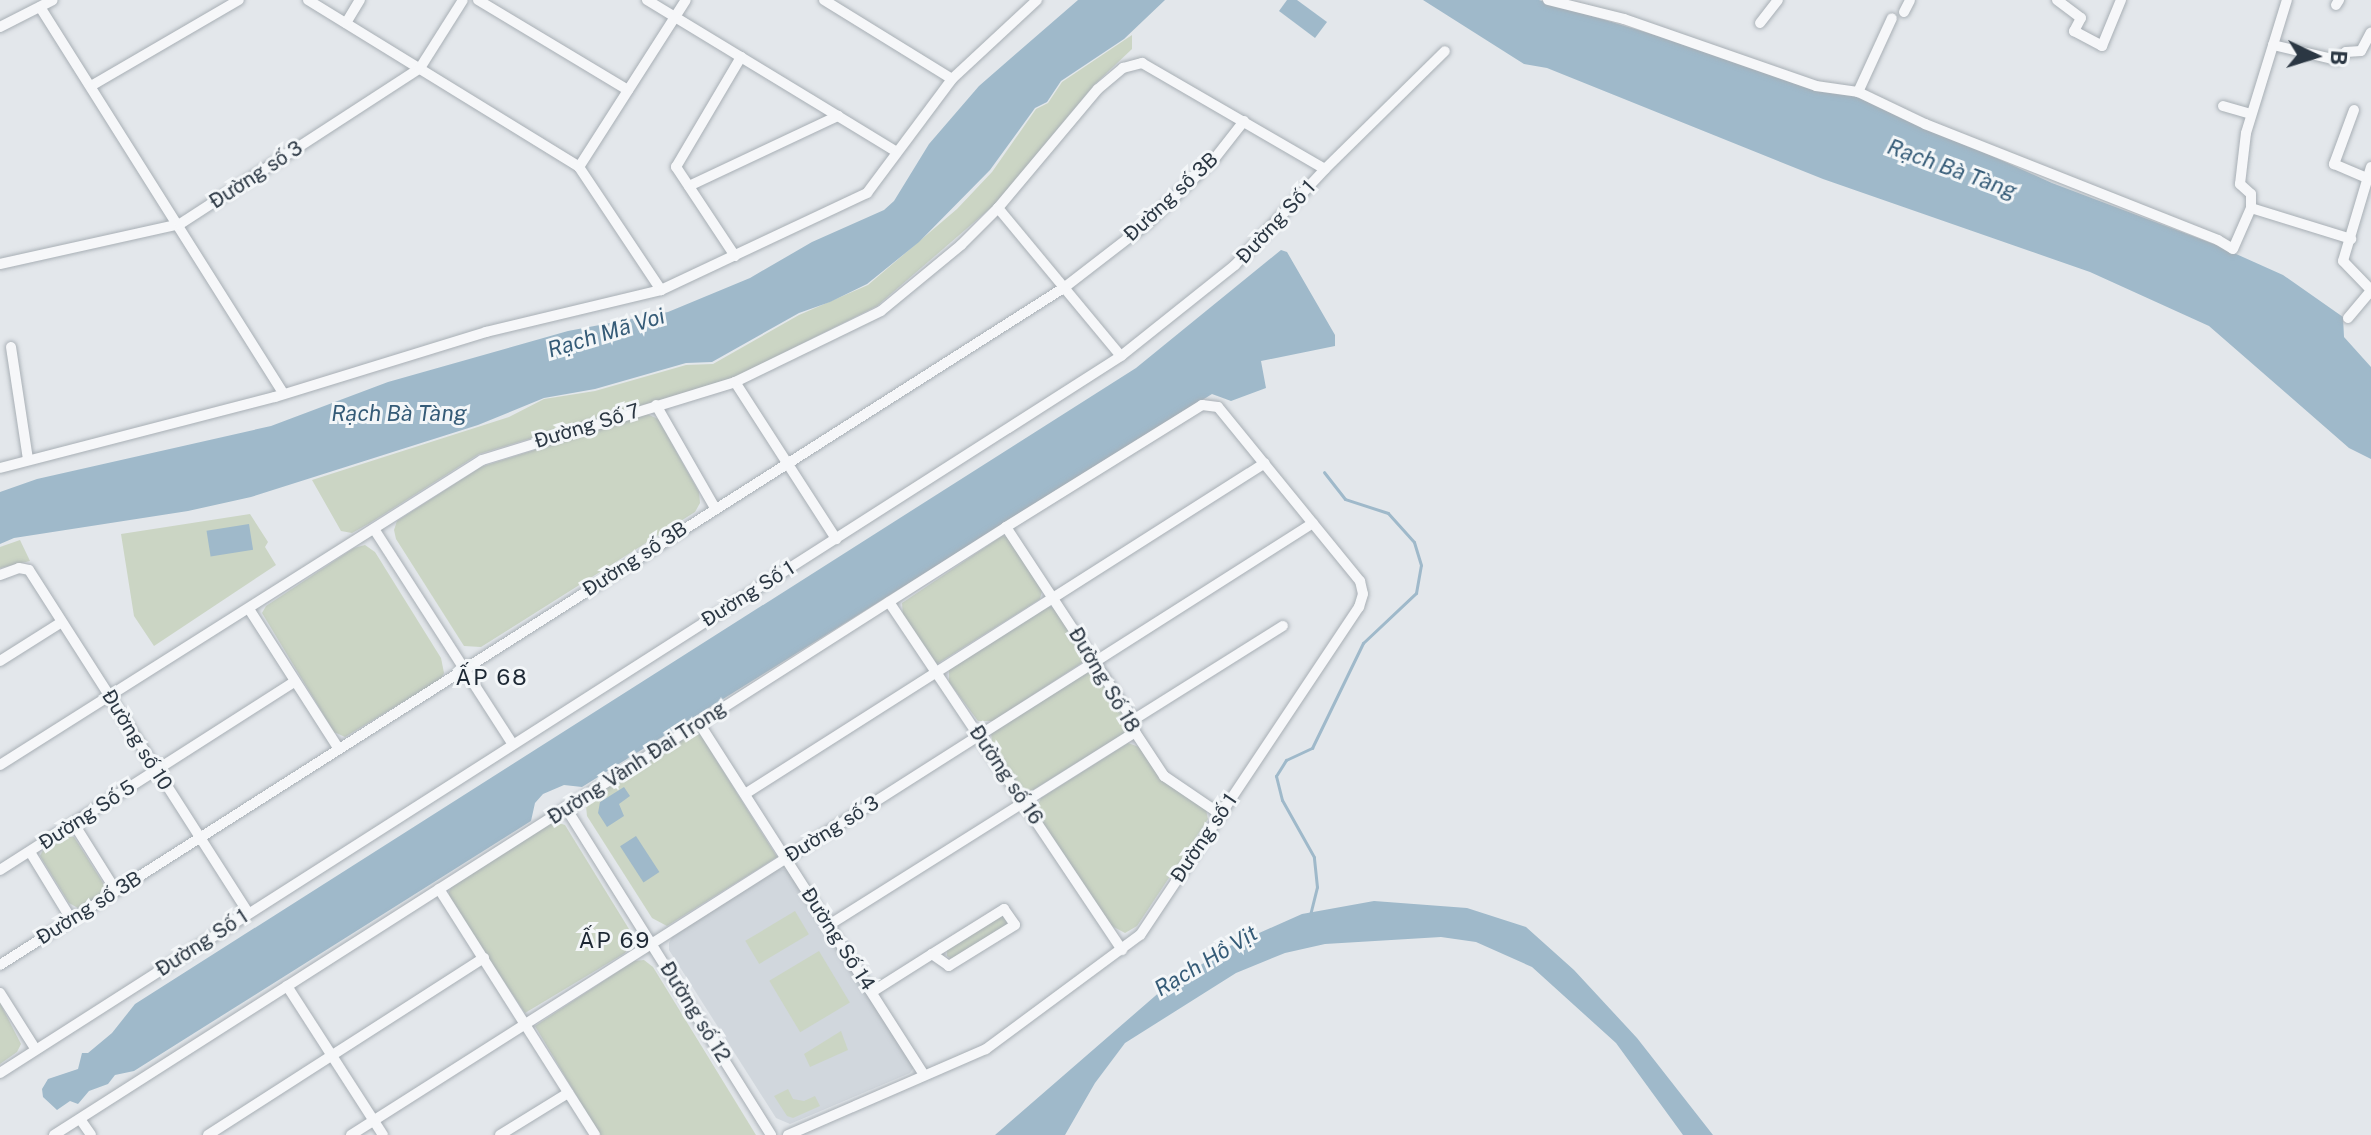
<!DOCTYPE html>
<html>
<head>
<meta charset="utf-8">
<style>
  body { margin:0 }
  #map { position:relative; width:2371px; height:1135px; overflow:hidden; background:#e3e7eb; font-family:"Public Sans",sans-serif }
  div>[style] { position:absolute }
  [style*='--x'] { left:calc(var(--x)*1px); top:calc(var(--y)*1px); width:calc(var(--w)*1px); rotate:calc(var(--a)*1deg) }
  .built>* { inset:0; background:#d1d7dd }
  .green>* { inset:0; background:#cbd5c4; transform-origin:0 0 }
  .water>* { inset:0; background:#9fb9ca; transform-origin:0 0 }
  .stream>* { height:3px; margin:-1.5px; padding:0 1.5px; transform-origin:1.5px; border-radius:1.5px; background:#9fb9ca }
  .roads { filter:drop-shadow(0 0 2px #a8afb5) drop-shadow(0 0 2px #a8afb5) }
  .minor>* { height:10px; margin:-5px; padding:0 5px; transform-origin:5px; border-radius:5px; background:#f6f7f9 }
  span { translate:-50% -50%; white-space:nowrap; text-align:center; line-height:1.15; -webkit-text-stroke:6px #f3f6f8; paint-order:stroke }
  .street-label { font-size:20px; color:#2b3743 }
  .water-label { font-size:22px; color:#355b77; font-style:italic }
  .neighbourhood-label { font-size:22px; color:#1d2834; letter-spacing:2px }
  .north { position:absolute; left:2275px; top:16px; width:80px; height:80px; -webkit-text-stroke:6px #f3f6f8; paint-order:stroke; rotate:94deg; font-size:22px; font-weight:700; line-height:32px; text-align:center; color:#2b3743 }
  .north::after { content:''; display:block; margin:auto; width:28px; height:36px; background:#2b3743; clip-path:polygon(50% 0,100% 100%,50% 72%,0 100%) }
</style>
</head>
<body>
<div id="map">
  <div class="built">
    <div style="clip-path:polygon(776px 869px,787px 870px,914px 1067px,910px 1073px,790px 1124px,776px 1118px,669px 950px,669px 943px,672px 937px)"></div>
  </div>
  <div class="green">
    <div style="clip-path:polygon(1132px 35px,1132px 49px,1094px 85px,994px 205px,877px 306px,733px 378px,479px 454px,370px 523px,352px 533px,341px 531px,312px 480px,509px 417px,544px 399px,595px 391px,686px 365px,713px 364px,799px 315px,868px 285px,957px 209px,992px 172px,1036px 109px,1048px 103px,1062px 82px)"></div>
    <div style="clip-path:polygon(647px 414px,658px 419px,699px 492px,700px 503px,695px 512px,481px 647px,464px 646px,396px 539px,394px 530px,397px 521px,481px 467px)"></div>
    <div style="clip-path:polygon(250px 514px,268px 542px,265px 547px,276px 565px,154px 646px,134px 616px,121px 534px)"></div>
    <div style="clip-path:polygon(1002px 536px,1008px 537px,1042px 591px,1040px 599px,937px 664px,903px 615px,902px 603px)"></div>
    <div style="clip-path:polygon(20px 540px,30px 561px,0 568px,0 547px)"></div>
    <div style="clip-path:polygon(365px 545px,375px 552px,441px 658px,444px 673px,441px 679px,345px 737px,334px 732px,262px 613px,266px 606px,354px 548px)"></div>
    <div style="clip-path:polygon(1047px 606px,1054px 608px,1084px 654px,1083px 662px,993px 721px,978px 721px,949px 682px,949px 670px)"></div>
    <div style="clip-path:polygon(1089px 671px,1096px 673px,1131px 723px,1129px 730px,1025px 795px,993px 748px,991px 734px)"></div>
    <div style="clip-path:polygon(691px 733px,700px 734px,777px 857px,667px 926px,652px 918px,587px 816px,586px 806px,590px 798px)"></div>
    <div style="clip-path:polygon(1128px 743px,1139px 747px,1206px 810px,1208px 819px,1137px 926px,1125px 933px,1112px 926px,1035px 811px,1041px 798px)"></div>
    <div style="clip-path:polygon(553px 821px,565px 825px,629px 929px,631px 943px,625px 953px,525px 1013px,449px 899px,449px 892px,452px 885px)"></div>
    <div style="clip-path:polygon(63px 836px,74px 837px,105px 886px,100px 895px,78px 908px,69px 903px,40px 856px,44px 848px)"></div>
    <div style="left:795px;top:911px;width:27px;height:58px;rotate:59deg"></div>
    <div style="clip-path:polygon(1002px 915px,1008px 924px,952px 959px,947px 956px,947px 949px)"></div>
    <div style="left:819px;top:951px;width:60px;height:58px;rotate:59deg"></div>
    <div style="clip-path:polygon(634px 961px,644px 960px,653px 967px,756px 1135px,600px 1135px,535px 1026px)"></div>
    <div style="clip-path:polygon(0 1003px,21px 1044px,17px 1052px,0 1064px)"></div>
    <div style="clip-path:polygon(841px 1031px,848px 1050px,810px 1067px,804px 1054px)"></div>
    <div style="clip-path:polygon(788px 1089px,793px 1099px,804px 1101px,815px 1096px,820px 1106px,793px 1118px,787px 1116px,774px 1096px)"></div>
  </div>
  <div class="water">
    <div style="clip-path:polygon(1078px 0,1165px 0,1124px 39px,1061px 81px,1047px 102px,1035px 108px,990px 170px,919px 242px,867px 284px,830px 302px,799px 313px,712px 362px,686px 363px,595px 389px,544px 398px,478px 425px,251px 497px,188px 511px,14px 538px,0 544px,0 492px,37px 479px,271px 426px,388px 382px,568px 331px,668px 312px,750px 278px,812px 242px,884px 210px,894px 201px,929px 144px,979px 86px)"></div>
    <div style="clip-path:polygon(1287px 0,1297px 0,1327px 22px,1315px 38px,1279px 11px)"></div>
    <div style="clip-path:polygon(1423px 0,1539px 0,1863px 98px,2052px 183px,2216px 245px,2283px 275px,2343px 317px,2344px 337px,2371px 367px,2371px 459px,2349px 448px,2209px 326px,2090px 272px,1823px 179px,1547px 68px,1524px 64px)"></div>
    <div style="clip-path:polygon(1281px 250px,1287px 252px,1335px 335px,1335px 346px,1261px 361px,1266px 388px,1231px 401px,1212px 394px,582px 787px,564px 785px,543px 794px,535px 803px,531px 821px,134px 1071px,115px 1075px,108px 1084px,89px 1091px,78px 1104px,70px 1101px,57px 1110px,43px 1097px,42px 1089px,48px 1079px,78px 1069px,82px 1053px,88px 1053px,112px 1033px,135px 1004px,1136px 368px)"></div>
    <div style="left:249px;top:524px;width:26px;height:43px;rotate:81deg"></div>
    <div style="clip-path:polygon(624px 787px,630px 796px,619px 804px,624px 816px,607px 827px,598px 813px,600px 802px)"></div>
    <div style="left:636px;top:836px;width:43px;height:19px;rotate:57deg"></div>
    <div style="clip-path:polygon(1374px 901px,1467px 908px,1526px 927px,1574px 970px,1637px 1038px,1713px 1135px,1683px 1135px,1616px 1043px,1532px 967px,1476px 942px,1441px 937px,1325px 944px,1285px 953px,1236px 973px,1125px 1043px,1095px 1083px,1065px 1135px,995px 1135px,1162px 990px,1230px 946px,1302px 914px)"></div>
  </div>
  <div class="stream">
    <div style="--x:1310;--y:915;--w:29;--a:-76"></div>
    <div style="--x:1317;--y:887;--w:30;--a:-96"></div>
    <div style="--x:1314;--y:857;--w:65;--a:-119.3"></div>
    <div style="--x:1282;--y:800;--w:25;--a:-104"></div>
    <div style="--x:1276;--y:776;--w:19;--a:-58"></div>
    <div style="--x:1286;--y:760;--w:29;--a:-25"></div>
    <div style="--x:1312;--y:748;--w:117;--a:-64.1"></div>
    <div style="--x:1363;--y:643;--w:73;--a:-43.3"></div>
    <div style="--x:1416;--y:593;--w:28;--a:-80"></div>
    <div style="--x:1421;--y:565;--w:24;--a:-107"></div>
    <div style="--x:1414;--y:542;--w:39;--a:-132"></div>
    <div style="--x:1388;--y:513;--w:45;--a:-162"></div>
    <div style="--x:1345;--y:499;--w:34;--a:-128"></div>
  </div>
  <div class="roads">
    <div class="minor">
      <div style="--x:308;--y:0;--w:318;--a:31.6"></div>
      <div style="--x:579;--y:167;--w:148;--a:56.3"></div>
      <div style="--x:478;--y:0;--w:175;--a:31"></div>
      <div style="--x:647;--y:0;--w:290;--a:31.3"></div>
      <div style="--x:824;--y:0;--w:150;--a:31.7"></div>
      <div style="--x:1548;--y:0;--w:78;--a:14"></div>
      <div style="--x:1624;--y:19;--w:203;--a:19.2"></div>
      <div style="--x:1816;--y:86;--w:42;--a:8.1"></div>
      <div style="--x:1858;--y:92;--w:74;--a:25.5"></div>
      <div style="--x:1925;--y:124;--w:315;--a:21.6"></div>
      <div style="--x:2218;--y:240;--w:17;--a:31"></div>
      <div style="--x:2233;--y:249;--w:45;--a:-66.3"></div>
      <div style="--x:2251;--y:208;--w:14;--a:-90"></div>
      <div style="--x:2251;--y:194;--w:15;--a:-138"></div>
      <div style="--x:2240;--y:184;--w:51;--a:-83.3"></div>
      <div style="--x:2246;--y:133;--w:139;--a:-72.9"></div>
      <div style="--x:2057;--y:0;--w:30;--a:37"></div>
      <div style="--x:2081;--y:18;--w:15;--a:118"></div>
      <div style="--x:2074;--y:31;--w:32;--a:28"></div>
      <div style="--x:2102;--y:46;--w:50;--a:-67.6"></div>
      <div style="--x:2336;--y:5;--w:6;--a:-59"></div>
      <div style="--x:40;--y:7;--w:457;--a:57.8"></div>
      <div style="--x:1904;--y:12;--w:13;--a:-63"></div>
      <div style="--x:346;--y:23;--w:27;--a:-59"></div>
      <div style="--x:1760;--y:23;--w:29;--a:-52"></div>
      <div style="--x:0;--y:27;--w:59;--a:-27"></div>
      <div style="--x:2273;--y:45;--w:66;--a:13.2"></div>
      <div style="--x:2337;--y:60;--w:12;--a:-42"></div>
      <div style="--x:2346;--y:52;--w:15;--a:-4"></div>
      <div style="--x:2361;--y:51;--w:21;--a:-62"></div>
      <div style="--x:91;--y:86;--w:171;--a:-30.2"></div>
      <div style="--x:1858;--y:92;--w:81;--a:-65.3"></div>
      <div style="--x:2223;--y:106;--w:29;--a:16"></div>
      <div style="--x:2354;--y:110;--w:58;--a:110.3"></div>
      <div style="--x:2334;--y:164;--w:36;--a:23"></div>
      <div style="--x:579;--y:167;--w:198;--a:-57.4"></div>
      <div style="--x:2371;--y:167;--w:98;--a:106.6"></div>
      <div style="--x:2343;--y:261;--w:40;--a:46"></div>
      <div style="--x:689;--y:186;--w:165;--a:-25.2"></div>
      <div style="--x:998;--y:208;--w:192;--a:50.3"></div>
      <div style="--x:2251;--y:208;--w:105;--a:17.2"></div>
      <div style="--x:735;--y:256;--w:107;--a:-123.5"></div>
      <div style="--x:676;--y:167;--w:128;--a:-59.4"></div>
      <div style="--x:0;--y:264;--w:184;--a:-12.5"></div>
      <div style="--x:180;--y:224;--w:286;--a:-33"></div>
      <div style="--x:420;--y:68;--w:80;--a:-57.7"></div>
      <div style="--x:2348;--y:318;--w:35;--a:-50"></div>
      <div style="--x:11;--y:347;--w:114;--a:81.4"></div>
      <div style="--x:735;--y:382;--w:187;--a:57.2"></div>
      <div style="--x:656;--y:405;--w:119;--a:60.2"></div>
      <div style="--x:0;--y:468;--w:284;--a:-14.5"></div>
      <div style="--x:275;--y:397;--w:221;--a:-17.1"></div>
      <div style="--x:486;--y:332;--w:180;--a:-13.5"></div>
      <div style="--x:661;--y:290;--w:228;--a:-25.2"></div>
      <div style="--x:867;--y:193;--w:142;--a:-53.3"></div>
      <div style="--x:952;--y:79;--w:116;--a:-42.9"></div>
      <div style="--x:1006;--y:527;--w:231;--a:56.7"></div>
      <div style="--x:1133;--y:720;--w:12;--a:81"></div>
      <div style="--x:1135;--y:732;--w:53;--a:56.6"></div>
      <div style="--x:1164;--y:776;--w:68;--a:34.2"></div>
      <div style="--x:374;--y:529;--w:255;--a:57.2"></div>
      <div style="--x:0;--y:575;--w:20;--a:-20"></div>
      <div style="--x:19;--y:568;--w:10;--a:11"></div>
      <div style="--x:29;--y:570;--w:407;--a:57.4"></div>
      <div style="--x:889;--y:602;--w:419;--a:56.2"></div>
      <div style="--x:249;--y:609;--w:166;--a:57.3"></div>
      <div style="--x:0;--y:661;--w:73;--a:-32.2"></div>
      <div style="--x:1133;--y:720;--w:177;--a:-32.1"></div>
      <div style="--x:699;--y:723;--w:418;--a:57.4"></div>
      <div style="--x:0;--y:765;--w:570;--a:-32.32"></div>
      <div style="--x:482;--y:460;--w:265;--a:-17.1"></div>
      <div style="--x:735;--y:382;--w:162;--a:-25.9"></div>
      <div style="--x:881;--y:311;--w:104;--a:-39.5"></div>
      <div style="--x:961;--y:245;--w:52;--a:-45"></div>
      <div style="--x:998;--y:208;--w:155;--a:-50"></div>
      <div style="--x:1098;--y:89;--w:33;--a:-40"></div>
      <div style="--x:1123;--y:68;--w:20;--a:-15"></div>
      <div style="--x:1142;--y:63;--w:211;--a:30.1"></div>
      <div style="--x:745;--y:794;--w:616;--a:-32.48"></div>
      <div style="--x:566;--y:808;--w:386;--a:57.9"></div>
      <div style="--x:74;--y:824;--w:79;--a:57.9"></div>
      <div style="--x:30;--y:852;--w:79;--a:58.5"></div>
      <div style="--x:0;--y:870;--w:349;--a:-32.6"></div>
      <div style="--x:439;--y:889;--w:291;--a:57.6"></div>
      <div style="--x:829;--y:925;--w:362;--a:-32.2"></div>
      <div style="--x:0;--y:965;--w:1263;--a:-32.48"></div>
      <div style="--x:1065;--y:287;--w:106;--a:-37.7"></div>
      <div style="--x:1149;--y:222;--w:92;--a:-44.1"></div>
      <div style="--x:1215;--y:158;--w:47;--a:-51.9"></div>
      <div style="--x:287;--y:986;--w:177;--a:57.2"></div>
      <div style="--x:872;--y:992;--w:71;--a:-32.3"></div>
      <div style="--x:932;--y:954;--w:85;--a:-32"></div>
      <div style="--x:1004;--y:909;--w:19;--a:55"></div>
      <div style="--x:1015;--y:925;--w:78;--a:148.2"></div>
      <div style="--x:949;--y:966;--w:21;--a:-145"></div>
      <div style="--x:0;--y:993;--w:67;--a:57.7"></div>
      <div style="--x:0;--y:1073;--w:1331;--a:-32.6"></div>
      <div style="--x:1121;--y:356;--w:146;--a:-38.6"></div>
      <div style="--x:1235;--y:265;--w:132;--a:-46.8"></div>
      <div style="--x:1325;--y:169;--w:168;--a:-44.5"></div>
      <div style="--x:80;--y:1119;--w:19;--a:55"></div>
      <div style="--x:54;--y:1135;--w:1130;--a:-32.56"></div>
      <div style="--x:1006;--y:527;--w:231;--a:-31.9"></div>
      <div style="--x:1202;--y:405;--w:16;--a:7"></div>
      <div style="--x:1218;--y:407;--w:225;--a:50.8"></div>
      <div style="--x:1360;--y:581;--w:13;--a:77"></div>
      <div style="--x:1363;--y:594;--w:14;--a:107"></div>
      <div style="--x:1359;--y:607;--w:394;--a:123.7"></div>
      <div style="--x:1140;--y:935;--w:192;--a:143.5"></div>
      <div style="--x:986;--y:1049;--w:216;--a:156.5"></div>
      <div style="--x:208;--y:1135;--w:328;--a:-32.7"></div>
      <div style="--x:351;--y:1135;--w:1140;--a:-32.46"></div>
      <div style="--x:500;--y:1135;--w:80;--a:-31.7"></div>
    </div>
  </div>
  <div class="street-label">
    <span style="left:256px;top:175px;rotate:-33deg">Đường số 3</span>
    <span style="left:1171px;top:197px;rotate:-43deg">Đường số 3B</span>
    <span style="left:1276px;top:222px;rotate:-47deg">Đường Số 1</span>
    <span style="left:587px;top:426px;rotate:-17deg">Đường Số 7</span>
    <span style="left:635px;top:559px;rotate:-33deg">Đường số 3B</span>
    <span style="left:748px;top:594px;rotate:-32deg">Đường Số 1</span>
    <span style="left:1104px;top:680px;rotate:59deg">Đường Số 18</span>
    <span style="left:137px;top:740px;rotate:58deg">Đường số 10</span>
    <span style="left:637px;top:763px;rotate:-33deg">Đường Vành Đai Trong</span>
    <span style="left:1006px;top:775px;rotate:56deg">Đường số 16</span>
    <span style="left:87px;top:815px;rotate:-33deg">Đường Số 5</span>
    <span style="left:832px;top:829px;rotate:-32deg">Đường số 3</span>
    <span style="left:1204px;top:838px;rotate:-56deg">Đường số 1</span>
    <span style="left:89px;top:908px;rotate:-32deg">Đường số 3B</span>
    <span style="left:838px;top:939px;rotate:57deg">Đường Số 14</span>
    <span style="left:202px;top:943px;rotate:-33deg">Đường Số 1</span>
    <span style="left:695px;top:1012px;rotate:58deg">Đường số 12</span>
  </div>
  <div class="water-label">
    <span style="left:1952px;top:169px;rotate:20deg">Rạch Bà Tàng</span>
    <span style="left:606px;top:333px;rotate:-17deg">Rạch Mã Voi</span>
    <span style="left:399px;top:414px">Rạch Bà Tàng</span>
    <span style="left:1206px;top:961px;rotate:-31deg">Rạch Hồ Vịt</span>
  </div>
  <div class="neighbourhood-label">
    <span style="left:492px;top:678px">ẤP 68</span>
    <span style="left:615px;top:941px">ẤP 69</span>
  </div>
  <div class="north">B</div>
</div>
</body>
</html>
